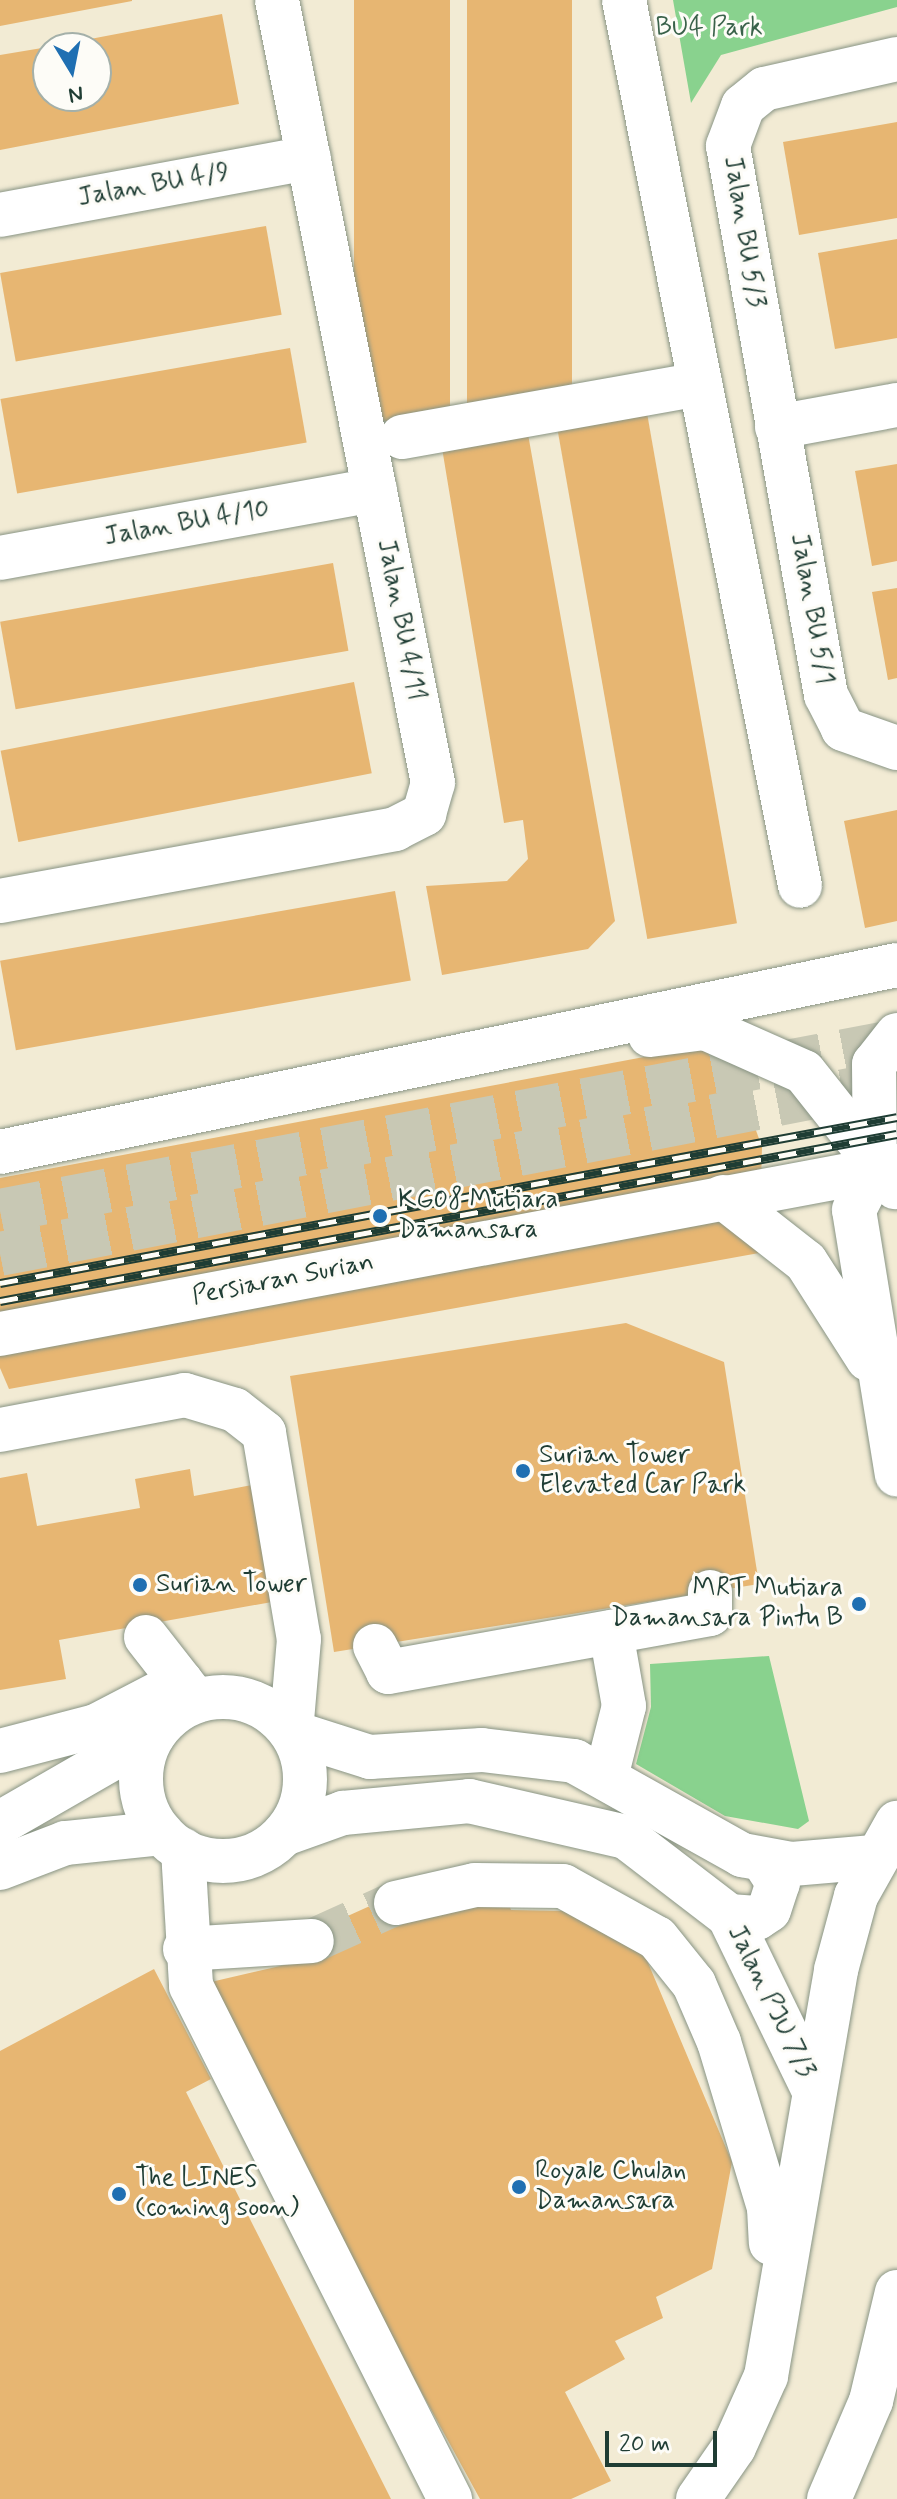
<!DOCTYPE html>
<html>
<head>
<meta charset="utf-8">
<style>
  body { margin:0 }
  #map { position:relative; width:897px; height:2499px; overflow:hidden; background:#f2ebd4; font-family:Mynerve,sans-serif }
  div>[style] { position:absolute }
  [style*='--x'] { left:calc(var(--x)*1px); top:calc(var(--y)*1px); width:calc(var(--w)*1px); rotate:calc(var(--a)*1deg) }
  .green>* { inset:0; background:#89d28e }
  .building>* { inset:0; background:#e7b672; transform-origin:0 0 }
  .minor-tunnel>* { height:44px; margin-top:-22px; transform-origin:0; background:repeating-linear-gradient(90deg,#c8c8b4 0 44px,transparent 0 66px) }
  .major-tunnel>* { height:44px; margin-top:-22px; transform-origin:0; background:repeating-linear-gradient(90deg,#c8c8b4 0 44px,transparent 0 66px) }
  .roads { filter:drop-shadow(0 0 2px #889484) drop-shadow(0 0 2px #889484) }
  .minor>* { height:44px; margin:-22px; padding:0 22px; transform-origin:22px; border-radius:22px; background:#fff }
  .minor>.ring { margin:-22px; padding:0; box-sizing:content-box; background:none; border:44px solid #fff; border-radius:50% }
  .rail>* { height:9px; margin-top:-4.5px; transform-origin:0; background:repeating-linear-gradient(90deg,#fdfcf7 0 18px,#1f3d34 0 36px); box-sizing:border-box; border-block:2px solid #1f3d34 }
  .dots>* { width:22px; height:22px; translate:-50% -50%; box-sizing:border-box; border:4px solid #fdfcf7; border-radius:50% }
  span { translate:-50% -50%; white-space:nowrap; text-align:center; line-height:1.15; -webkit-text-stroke:6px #fdfcf7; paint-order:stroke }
  .park-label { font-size:26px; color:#3a624a }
  .street-label { font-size:26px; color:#1f3d34 }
  .poi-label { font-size:26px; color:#1f3d34 }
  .left { translate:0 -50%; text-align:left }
  .right { translate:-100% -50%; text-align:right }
  .north { position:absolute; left:32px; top:32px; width:80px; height:80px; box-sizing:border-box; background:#fdfcf7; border:2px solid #a4b0a9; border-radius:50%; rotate:170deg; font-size:22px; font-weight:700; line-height:32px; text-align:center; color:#1f3d34 }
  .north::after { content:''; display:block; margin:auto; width:28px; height:36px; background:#1f6fb2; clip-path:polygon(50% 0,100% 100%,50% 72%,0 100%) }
  .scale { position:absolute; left:605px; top:2431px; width:112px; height:36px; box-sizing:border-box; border:4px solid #1f3d34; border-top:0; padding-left:10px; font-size:24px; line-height:28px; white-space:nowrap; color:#1f3d34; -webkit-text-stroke:6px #fdfcf7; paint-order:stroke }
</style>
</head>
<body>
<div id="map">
  <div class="green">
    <div style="clip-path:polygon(673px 0,897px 0,897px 7px,721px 55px,691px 103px)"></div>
    <div style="clip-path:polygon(769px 1656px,809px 1821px,798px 1829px,725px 1816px,636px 1764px,651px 1707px,650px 1664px)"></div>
  </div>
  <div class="building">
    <div style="clip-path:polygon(0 0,132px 0,132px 1px,0 26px)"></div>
    <div style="left:354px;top:0;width:96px;height:421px"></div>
    <div style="left:467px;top:0;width:105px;height:404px"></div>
    <div style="clip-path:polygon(222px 14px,239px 104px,0 150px,0 55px,48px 47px,48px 96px,96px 96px,96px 48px,48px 47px)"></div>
    <div style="clip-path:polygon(897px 122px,897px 218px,799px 235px,783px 142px)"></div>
    <div style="left:266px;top:226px;width:90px;height:270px;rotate:80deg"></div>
    <div style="clip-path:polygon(897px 239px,897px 338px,835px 349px,818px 253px)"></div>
    <div style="left:290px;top:348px;width:96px;height:294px;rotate:80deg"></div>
    <div style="left:647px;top:413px;width:518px;height:91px;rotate:80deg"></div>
    <div style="clip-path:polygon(528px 434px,615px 921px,588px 949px,442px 975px,426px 886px,507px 881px,528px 859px,523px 820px,504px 823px,442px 448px)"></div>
    <div style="clip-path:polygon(897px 464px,897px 561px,872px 566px,855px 471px)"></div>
    <div style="left:333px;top:563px;width:89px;height:338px;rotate:80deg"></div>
    <div style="clip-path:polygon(897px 588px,897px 678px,888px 680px,872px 592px)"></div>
    <div style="left:354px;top:682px;width:93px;height:360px;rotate:79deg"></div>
    <div style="clip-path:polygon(897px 810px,897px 921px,865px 928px,844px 821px)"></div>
    <div style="left:395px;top:891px;width:91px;height:401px;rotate:80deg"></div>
    <div style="clip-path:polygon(724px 1042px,762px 1147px,759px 1253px,9px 1389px,0 1368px,0 1178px)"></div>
    <div style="clip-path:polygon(626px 1323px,724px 1362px,759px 1584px,334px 1652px,290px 1376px)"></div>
    <div style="clip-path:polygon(190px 1469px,194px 1496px,263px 1483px,283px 1600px,59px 1640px,66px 1679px,0 1690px,0 1478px,27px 1473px,37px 1526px,140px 1508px,135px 1479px)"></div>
    <div style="clip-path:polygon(505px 1894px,511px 1910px,563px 1911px,611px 1931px,646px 1958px,732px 2162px,712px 2269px,656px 2297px,663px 2318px,615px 2341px,625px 2359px,565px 2392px,611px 2481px,571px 2499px,480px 2499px,198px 1985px,293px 1963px,310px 1933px,392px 1896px)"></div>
    <div style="clip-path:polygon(154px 1969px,211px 2079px,186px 2092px,391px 2499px,0 2499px,0 2051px)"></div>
  </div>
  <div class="minor-tunnel">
    <div style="--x:312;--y:1941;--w:92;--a:-24.3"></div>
  </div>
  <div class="major-tunnel">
    <div style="--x:0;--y:1211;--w:913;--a:-10.73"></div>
    <div style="--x:0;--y:1254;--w:914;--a:-10.92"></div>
  </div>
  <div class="roads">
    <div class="minor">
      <div style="--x:624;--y:0;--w:903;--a:78.76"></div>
      <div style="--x:897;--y:59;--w:136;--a:167.3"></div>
      <div style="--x:764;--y:89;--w:27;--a:141"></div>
      <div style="--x:743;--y:106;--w:43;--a:110.6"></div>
      <div style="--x:728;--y:146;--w:558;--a:79.88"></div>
      <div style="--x:826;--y:695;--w:38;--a:63"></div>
      <div style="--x:843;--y:729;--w:57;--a:19.4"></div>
      <div style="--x:0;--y:215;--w:314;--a:-10.5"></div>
      <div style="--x:777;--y:427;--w:122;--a:-10.4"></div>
      <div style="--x:402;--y:437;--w:303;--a:-10.1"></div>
      <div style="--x:0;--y:558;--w:381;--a:-10.3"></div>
      <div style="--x:0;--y:901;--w:402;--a:-10.3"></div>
      <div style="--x:395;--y:829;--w:33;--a:-27"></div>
      <div style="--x:424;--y:814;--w:32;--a:-74"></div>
      <div style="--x:433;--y:783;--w:798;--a:-101.27"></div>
      <div style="--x:650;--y:1035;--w:55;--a:-7.3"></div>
      <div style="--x:705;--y:1028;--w:108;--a:24"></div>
      <div style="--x:804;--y:1072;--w:147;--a:51.6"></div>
      <div style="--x:897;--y:1035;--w:37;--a:128"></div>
      <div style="--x:874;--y:1064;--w:105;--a:89.5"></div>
      <div style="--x:875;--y:1169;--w:46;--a:117.1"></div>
      <div style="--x:854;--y:1210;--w:268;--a:80.8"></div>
      <div style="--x:0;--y:1152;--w:916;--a:-11.78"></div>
      <div style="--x:723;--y:1197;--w:105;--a:38.1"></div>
      <div style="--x:806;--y:1262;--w:115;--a:57.4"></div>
      <div style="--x:0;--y:1334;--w:913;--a:-10.61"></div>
      <div style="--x:0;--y:1430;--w:188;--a:-10.7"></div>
      <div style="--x:185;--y:1395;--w:52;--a:16.7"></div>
      <div style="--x:235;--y:1410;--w:37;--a:38"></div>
      <div style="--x:264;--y:1433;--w:209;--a:80.4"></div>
      <div style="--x:299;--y:1639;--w:93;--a:94.9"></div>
      <div style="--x:291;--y:1732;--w:83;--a:17.6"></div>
      <div style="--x:370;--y:1757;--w:112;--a:-3.6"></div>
      <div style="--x:482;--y:1750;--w:93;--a:6.8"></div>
      <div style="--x:574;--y:1761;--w:193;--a:29.2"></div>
      <div style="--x:742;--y:1855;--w:51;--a:10.2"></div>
      <div style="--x:792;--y:1864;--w:82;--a:-4.9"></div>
      <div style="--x:146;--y:1637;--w:81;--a:52"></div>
      <div style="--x:375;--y:1646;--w:29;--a:63"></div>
      <div style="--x:388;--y:1672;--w:327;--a:-10.2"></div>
      <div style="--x:710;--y:1614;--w:22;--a:-90"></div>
      <div class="ring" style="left:141px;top:1697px;width:120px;height:120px"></div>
      <div style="--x:0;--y:1751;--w:99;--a:-14.6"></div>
      <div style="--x:96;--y:1726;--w:96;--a:-27.4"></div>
      <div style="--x:607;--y:1773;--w:69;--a:-75.8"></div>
      <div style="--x:624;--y:1706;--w:75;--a:-100"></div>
      <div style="--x:0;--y:1823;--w:177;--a:-29.9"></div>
      <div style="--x:284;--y:1834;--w:63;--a:-19.6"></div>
      <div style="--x:343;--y:1813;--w:127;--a:-5.4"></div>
      <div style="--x:469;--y:1801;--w:161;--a:12.9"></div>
      <div style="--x:626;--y:1837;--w:130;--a:37.5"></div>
      <div style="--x:729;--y:1916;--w:192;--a:64.1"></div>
      <div style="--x:183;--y:1850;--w:136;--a:86.6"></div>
      <div style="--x:191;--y:1986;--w:575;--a:63.21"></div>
      <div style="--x:0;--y:1868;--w:70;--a:-21"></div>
      <div style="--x:65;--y:1843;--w:97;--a:-5.9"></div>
      <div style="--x:396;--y:1903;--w:81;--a:-12.8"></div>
      <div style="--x:475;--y:1885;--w:88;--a:0.7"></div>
      <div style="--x:563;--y:1886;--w:107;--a:29"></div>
      <div style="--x:657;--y:1938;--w:59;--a:51.2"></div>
      <div style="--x:694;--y:1984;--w:63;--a:66.7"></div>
      <div style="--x:719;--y:2042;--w:173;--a:73.2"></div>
      <div style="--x:769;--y:2208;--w:35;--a:87"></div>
      <div style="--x:729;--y:1916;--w:28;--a:4"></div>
      <div style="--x:757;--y:1918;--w:14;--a:-34"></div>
      <div style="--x:769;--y:1910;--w:28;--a:-72"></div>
      <div style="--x:778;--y:1883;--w:27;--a:-123"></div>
      <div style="--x:185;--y:1949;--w:127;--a:-3.6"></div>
      <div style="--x:698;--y:2499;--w:63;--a:-55.3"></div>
      <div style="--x:734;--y:2447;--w:78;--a:-65.7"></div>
      <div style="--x:766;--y:2376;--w:412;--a:-80.2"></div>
      <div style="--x:836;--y:1970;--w:77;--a:-74.9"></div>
      <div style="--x:856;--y:1896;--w:84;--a:-60.7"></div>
      <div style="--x:829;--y:2499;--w:107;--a:-66.8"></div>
      <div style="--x:871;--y:2401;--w:112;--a:-76.6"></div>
    </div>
  </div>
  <div class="rail">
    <div style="--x:0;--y:1283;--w:912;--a:-10.48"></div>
    <div style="--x:0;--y:1301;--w:912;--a:-10.55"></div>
  </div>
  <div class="dots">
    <div style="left:380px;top:1216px;background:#1f6fb2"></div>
    <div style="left:523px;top:1471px;background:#1f6fb2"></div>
    <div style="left:140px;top:1585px;background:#1f6fb2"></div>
    <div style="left:859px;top:1604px;background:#1f6fb2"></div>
    <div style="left:519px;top:2187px;background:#1f6fb2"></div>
    <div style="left:119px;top:2194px;background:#1f6fb2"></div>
  </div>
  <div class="park-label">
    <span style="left:709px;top:29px">BU4 Park</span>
  </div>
  <div class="street-label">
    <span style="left:154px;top:186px;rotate:-10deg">Jalan BU 4/9</span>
    <span style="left:743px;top:232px;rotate:81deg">Jalan BU 5/3</span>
    <span style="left:187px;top:524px;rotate:-10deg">Jalan BU 4/10</span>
    <span style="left:811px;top:609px;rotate:80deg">Jalan BU 5/1</span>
    <span style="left:400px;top:620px;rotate:79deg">Jalan BU 4/11</span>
    <span style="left:283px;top:1280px;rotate:-11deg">Persiaran Surian</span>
    <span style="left:770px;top:2002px;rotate:64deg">Jalan PJU 7/3</span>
  </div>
  <div class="poi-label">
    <span class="left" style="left:398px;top:1216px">KG08 Mutiara<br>Damansara</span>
    <span class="left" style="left:539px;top:1471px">Surian Tower<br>Elevated Car Park</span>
    <span class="left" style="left:156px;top:1585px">Surian Tower</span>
    <span class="right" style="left:843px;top:1604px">MRT Mutiara<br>Damansara Pintu B</span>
    <span class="left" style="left:535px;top:2187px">Royale Chulan<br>Damansara</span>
    <span class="left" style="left:135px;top:2194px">The LINES<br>(coming soon)</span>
  </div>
  <div class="north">N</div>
  <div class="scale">20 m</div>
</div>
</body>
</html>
